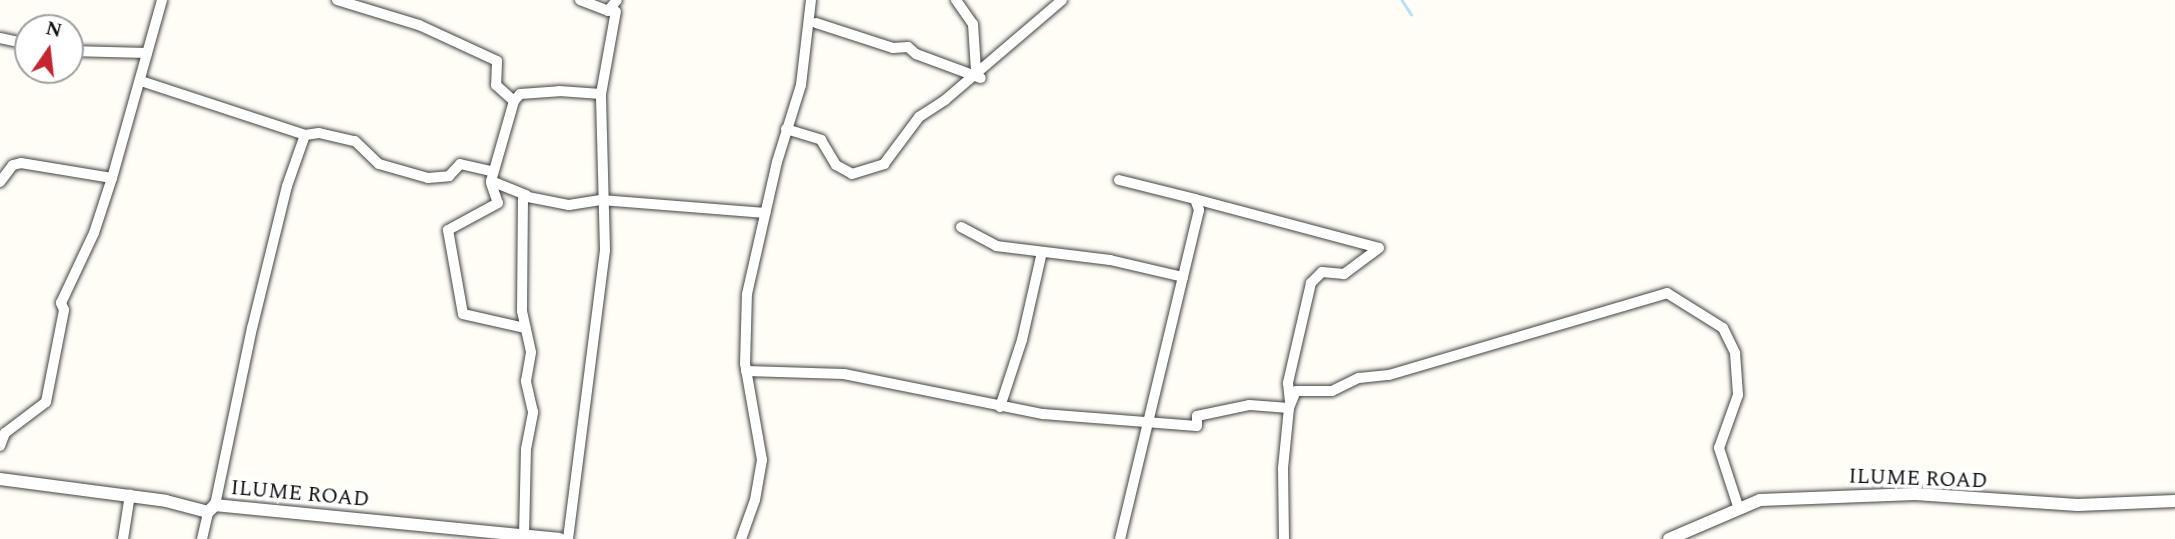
<!DOCTYPE html>
<html>
<head>
<meta charset="utf-8">
<style>
  body { margin:0 }
  #map { position:relative; width:2175px; height:539px; overflow:hidden; background:#fffdf5; font-family:Spectral,serif }
  div>[style] { position:absolute }
  [style*='--x'] { left:calc(var(--x)*1px); top:calc(var(--y)*1px); width:calc(var(--w)*1px); rotate:calc(var(--a)*1deg) }
  .stream>* { height:2.5px; margin:-1.25px; padding:0 1.25px; transform-origin:1.25px; border-radius:1.25px; background:#b9e0f7 }
  .roads { filter:drop-shadow(0 0 2px #444) drop-shadow(0 0 2px #444) }
  .minor>* { height:10px; margin:-5px; padding:0 5px; transform-origin:5px; border-radius:5px; background:#fff }
  .tertiary>* { height:12px; margin:-6px; padding:0 6px; transform-origin:6px; border-radius:6px; background:#fff }
  span { translate:-50% -50%; white-space:nowrap; text-align:center; line-height:1.15; -webkit-text-stroke:7px #fff; paint-order:stroke }
  .street-label { font-size:21px; color:#111 }
  .north { position:absolute; left:14px; top:14px; width:70px; height:70px; box-sizing:border-box; background:#fff; border:2px solid #a0a0a0; border-radius:50%; rotate:14deg; font-size:19px; font-weight:700; line-height:28px; text-align:center; color:#111 }
  .north::after { content:''; display:block; margin:auto; width:24px; height:32px; background:#c4262e; clip-path:polygon(50% 0,100% 100%,50% 72%,0 100%) }
</style>
</head>
<body>
<div id="map">
  <div class="stream">
    <div style="--x:1402;--y:0;--w:17;--a:57"></div>
  </div>
  <div class="roads">
    <div class="minor">
      <div style="--x:337;--y:0;--w:86;--a:17"></div>
      <div style="--x:419;--y:25;--w:86;--a:24.8"></div>
      <div style="--x:497;--y:61;--w:24;--a:92"></div>
      <div style="--x:496;--y:85;--w:24;--a:42"></div>
      <div style="--x:514;--y:101;--w:83;--a:106"></div>
      <div style="--x:491;--y:181;--w:38;--a:22"></div>
      <div style="--x:580;--y:0;--w:30;--a:21"></div>
      <div style="--x:608;--y:11;--w:14;--a:-51"></div>
      <div style="--x:956;--y:0;--w:29;--a:55"></div>
      <div style="--x:973;--y:24;--w:46;--a:86.3"></div>
      <div style="--x:816;--y:23;--w:81;--a:18"></div>
      <div style="--x:893;--y:48;--w:15;--a:-4"></div>
      <div style="--x:908;--y:47;--w:11;--a:41"></div>
      <div style="--x:916;--y:54;--w:69;--a:20.3"></div>
      <div style="--x:0;--y:38;--w:29;--a:12"></div>
      <div style="--x:70;--y:51;--w:77;--a:1.5"></div>
      <div style="--x:141;--y:81;--w:173;--a:18.2"></div>
      <div style="--x:305;--y:135;--w:54;--a:109.4"></div>
      <div style="--x:287;--y:186;--w:146;--a:103.8"></div>
      <div style="--x:252;--y:328;--w:181;--a:101.8"></div>
      <div style="--x:514;--y:101;--w:9;--a:-49"></div>
      <div style="--x:520;--y:94;--w:39;--a:-4"></div>
      <div style="--x:559;--y:91;--w:42;--a:4.1"></div>
      <div style="--x:786;--y:129;--w:37;--a:17"></div>
      <div style="--x:821;--y:140;--w:29;--a:59"></div>
      <div style="--x:836;--y:165;--w:18;--a:29"></div>
      <div style="--x:852;--y:174;--w:34;--a:-17"></div>
      <div style="--x:884;--y:164;--w:59;--a:-53.3"></div>
      <div style="--x:919;--y:117;--w:31;--a:-33"></div>
      <div style="--x:945;--y:100;--w:154;--a:-40.5"></div>
      <div style="--x:305;--y:135;--w:14;--a:-8"></div>
      <div style="--x:319;--y:133;--w:37;--a:13"></div>
      <div style="--x:355;--y:141;--w:33;--a:44"></div>
      <div style="--x:379;--y:164;--w:51;--a:15.9"></div>
      <div style="--x:428;--y:178;--w:21;--a:-5"></div>
      <div style="--x:449;--y:176;--w:16;--a:-47"></div>
      <div style="--x:460;--y:164;--w:32;--a:13"></div>
      <div style="--x:1119;--y:180;--w:78;--a:14"></div>
      <div style="--x:1195;--y:199;--w:12;--a:70"></div>
      <div style="--x:1199;--y:210;--w:338;--a:103.5"></div>
      <div style="--x:0;--y:182;--w:21;--a:-53"></div>
      <div style="--x:13;--y:165;--w:8;--a:-14"></div>
      <div style="--x:21;--y:163;--w:92;--a:9.4"></div>
      <div style="--x:112;--y:178;--w:185;--a:-74.3"></div>
      <div style="--x:491;--y:183;--w:21;--a:71"></div>
      <div style="--x:498;--y:203;--w:57;--a:151.6"></div>
      <div style="--x:448;--y:230;--w:85;--a:79.9"></div>
      <div style="--x:463;--y:314;--w:64;--a:12.7"></div>
      <div style="--x:1195;--y:199;--w:190;--a:14.9"></div>
      <div style="--x:1379;--y:248;--w:44;--a:143.4"></div>
      <div style="--x:1344;--y:274;--w:22;--a:-175"></div>
      <div style="--x:1322;--y:272;--w:16;--a:135"></div>
      <div style="--x:1311;--y:283;--w:103;--a:103"></div>
      <div style="--x:1288;--y:383;--w:19;--a:84"></div>
      <div style="--x:961;--y:227;--w:40;--a:28"></div>
      <div style="--x:996;--y:246;--w:115;--a:7"></div>
      <div style="--x:1110;--y:260;--w:75;--a:13.1"></div>
      <div style="--x:746;--y:371;--w:98;--a:1.8"></div>
      <div style="--x:844;--y:374;--w:203;--a:11.4"></div>
      <div style="--x:1043;--y:414;--w:154;--a:4.5"></div>
      <div style="--x:1197;--y:426;--w:10;--a:-90"></div>
      <div style="--x:1197;--y:416;--w:53;--a:-11.9"></div>
      <div style="--x:1249;--y:405;--w:40;--a:4.3"></div>
      <div style="--x:1289;--y:408;--w:18;--a:-68"></div>
      <div style="--x:1296;--y:391;--w:36;--a:0"></div>
      <div style="--x:1332;--y:391;--w:30;--a:-26"></div>
      <div style="--x:1359;--y:378;--w:30;--a:-6"></div>
      <div style="--x:1389;--y:375;--w:290;--a:-16.4"></div>
      <div style="--x:1667;--y:293;--w:66;--a:32"></div>
      <div style="--x:1723;--y:328;--w:28;--a:64"></div>
      <div style="--x:1735;--y:353;--w:42;--a:85.9"></div>
      <div style="--x:1738;--y:395;--w:56;--a:109.7"></div>
      <div style="--x:1719;--y:448;--w:61;--a:71.9"></div>
      <div style="--x:1000;--y:407;--w:71;--a:-71.8"></div>
      <div style="--x:1022;--y:340;--w:90;--a:-77.2"></div>
      <div style="--x:0;--y:446;--w:14;--a:-69"></div>
      <div style="--x:5;--y:433;--w:51;--a:-37.1"></div>
      <div style="--x:46;--y:402;--w:94;--a:-78.9"></div>
      <div style="--x:64;--y:310;--w:8;--a:-113"></div>
      <div style="--x:61;--y:303;--w:77;--a:-64.8"></div>
      <div style="--x:94;--y:233;--w:58;--a:-71.9"></div>
      <div style="--x:524;--y:536;--w:87;--a:-88.7"></div>
      <div style="--x:526;--y:449;--w:38;--a:-79"></div>
      <div style="--x:533;--y:412;--w:32;--a:-103"></div>
      <div style="--x:526;--y:381;--w:29;--a:-80"></div>
      <div style="--x:531;--y:352;--w:42;--a:-102.4"></div>
      <div style="--x:522;--y:311;--w:115;--a:-89.5"></div>
      <div style="--x:523;--y:196;--w:47;--a:11.1"></div>
      <div style="--x:569;--y:205;--w:32;--a:-9"></div>
      <div style="--x:601;--y:200;--w:165;--a:4.5"></div>
      <div style="--x:123;--y:539;--w:45;--a:-81"></div>
      <div style="--x:202;--y:539;--w:28;--a:-77"></div>
      <div style="--x:568;--y:539;--w:291;--a:-82.7"></div>
      <div style="--x:605;--y:250;--w:156;--a:-91.5"></div>
      <div style="--x:601;--y:94;--w:84;--a:-79.8"></div>
      <div style="--x:741;--y:539;--w:41;--a:-70.3"></div>
      <div style="--x:755;--y:500;--w:41;--a:-80.1"></div>
      <div style="--x:762;--y:460;--w:97;--a:-100"></div>
      <div style="--x:745;--y:364;--w:70;--a:-88.4"></div>
      <div style="--x:747;--y:294;--w:135;--a:-77.2"></div>
      <div style="--x:777;--y:162;--w:81;--a:-72.7"></div>
      <div style="--x:801;--y:85;--w:86;--a:-83.3"></div>
      <div style="--x:1284;--y:539;--w:71;--a:-90.8"></div>
      <div style="--x:1283;--y:468;--w:60;--a:-84.3"></div>
    </div>
    <div class="tertiary">
      <div style="--x:0;--y:479;--w:167;--a:7.5"></div>
      <div style="--x:166;--y:501;--w:43;--a:14.7"></div>
      <div style="--x:208;--y:512;--w:10;--a:-45"></div>
      <div style="--x:215;--y:505;--w:346;--a:5.6"></div>
      <div style="--x:1669;--y:539;--w:99;--a:-23.2"></div>
      <div style="--x:1760;--y:500;--w:155;--a:-2.2"></div>
      <div style="--x:1915;--y:494;--w:163;--a:3.9"></div>
      <div style="--x:2078;--y:505;--w:97;--a:-2.4"></div>
    </div>
  </div>
  <div class="street-label">
    <span style="left:1918px;top:479px;rotate:2deg">ILUME ROAD</span>
    <span style="left:300px;top:494px;rotate:5deg">ILUME ROAD</span>
  </div>
  <div class="north">N</div>
</div>
</body>
</html>
